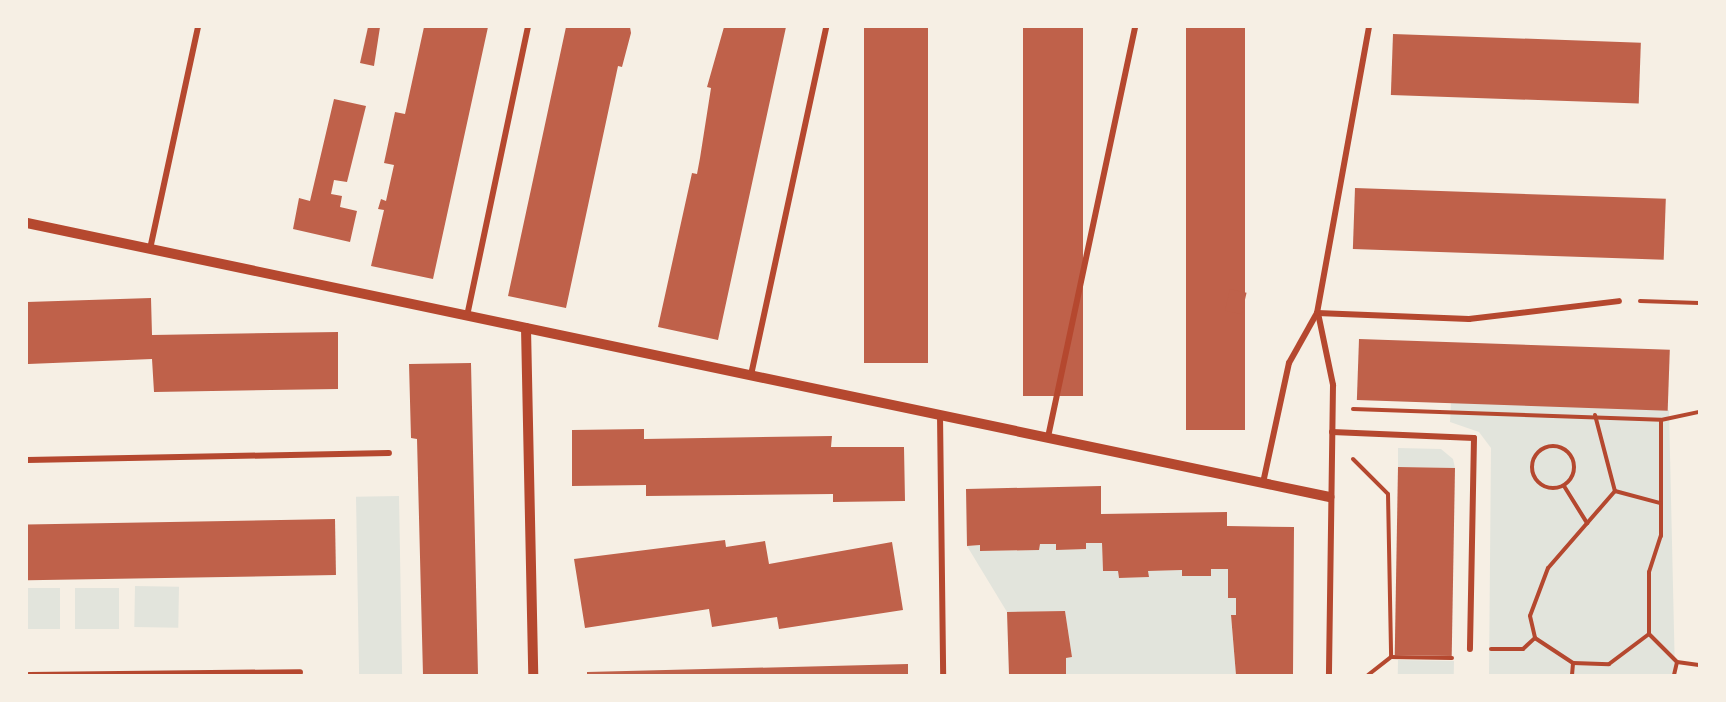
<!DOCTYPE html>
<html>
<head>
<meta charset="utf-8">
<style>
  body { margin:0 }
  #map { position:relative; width:1726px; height:702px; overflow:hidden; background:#f6efe4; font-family:Figtree,sans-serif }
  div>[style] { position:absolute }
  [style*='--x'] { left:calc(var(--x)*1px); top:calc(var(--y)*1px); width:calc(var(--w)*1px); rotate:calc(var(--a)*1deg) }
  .green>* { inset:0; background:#e2e4dc; transform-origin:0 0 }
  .building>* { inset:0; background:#bf614a; transform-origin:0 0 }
  .path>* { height:4px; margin:-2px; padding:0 2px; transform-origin:2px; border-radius:2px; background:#b5482f }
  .path>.ring { margin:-2px; padding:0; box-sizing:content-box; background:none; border:4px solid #b5482f; border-radius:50% }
  .minor>* { height:6px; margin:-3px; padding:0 3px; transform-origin:3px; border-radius:3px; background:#b5482f }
  .tertiary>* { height:10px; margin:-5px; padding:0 5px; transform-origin:5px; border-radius:5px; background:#b5482f }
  span { translate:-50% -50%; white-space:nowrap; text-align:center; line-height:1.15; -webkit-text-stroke:5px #f6efe4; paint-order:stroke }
  .frame { position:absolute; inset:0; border:28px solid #f6efe4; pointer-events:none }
</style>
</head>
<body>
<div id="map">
  <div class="green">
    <div style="clip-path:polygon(1451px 402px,1669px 410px,1675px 675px,1489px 675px,1491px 448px,1479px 432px,1450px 422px)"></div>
    <div style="clip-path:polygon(1398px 448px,1441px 449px,1453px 459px,1455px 468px,1398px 467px)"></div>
    <div style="left:399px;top:496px;width:179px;height:43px;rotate:89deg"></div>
    <div style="clip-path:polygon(1086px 543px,1102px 543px,1103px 571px,1118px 571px,1119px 578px,1148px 577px,1148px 571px,1182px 570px,1183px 576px,1211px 576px,1211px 569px,1228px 569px,1228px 598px,1236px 598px,1236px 615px,1231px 616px,1236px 675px,1066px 675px,1066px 658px,1072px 657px,1065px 611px,1007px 612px,967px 546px,980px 545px,980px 551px,1039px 550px,1039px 544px,1056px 544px,1056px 549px,1086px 549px)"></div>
    <div style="left:135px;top:586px;width:44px;height:41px;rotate:1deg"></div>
    <div style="left:27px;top:588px;width:33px;height:41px"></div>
    <div style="left:75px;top:588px;width:44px;height:41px"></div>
    <div style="left:1398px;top:660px;width:56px;height:15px;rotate:1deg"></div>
  </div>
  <div class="building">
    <div style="clip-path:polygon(368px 27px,380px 27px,374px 66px,360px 63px)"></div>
    <div style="clip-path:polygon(424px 27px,488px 27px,433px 279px,371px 266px,384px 210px,378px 209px,381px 199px,386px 201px,394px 165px,384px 163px,395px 112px,405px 114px)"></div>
    <div style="clip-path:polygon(566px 27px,630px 27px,631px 33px,622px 67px,618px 66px,566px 308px,508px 296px)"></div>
    <div style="clip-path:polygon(724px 27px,786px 27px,718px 340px,658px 327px,692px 173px,697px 174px,700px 158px,711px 88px,707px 87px)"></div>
    <div style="left:864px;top:27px;width:64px;height:336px"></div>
    <div style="left:1023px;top:27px;width:60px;height:369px"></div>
    <div style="left:1186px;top:27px;width:59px;height:403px"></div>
    <div style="left:1393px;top:34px;width:248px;height:61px;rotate:2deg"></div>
    <div style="clip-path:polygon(334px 99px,366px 106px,347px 182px,334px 180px,331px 194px,342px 196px,340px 207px,357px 211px,350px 242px,293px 229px,299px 198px,310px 201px)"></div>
    <div style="left:1355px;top:188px;width:311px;height:61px;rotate:2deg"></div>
    <div style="left:1230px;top:289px;width:17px;height:22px;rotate:13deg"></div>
    <div style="clip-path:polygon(151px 298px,152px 335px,338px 332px,338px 389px,154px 392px,152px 359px,28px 364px,27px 302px)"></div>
    <div style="left:1359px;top:339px;width:311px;height:61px;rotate:2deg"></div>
    <div style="clip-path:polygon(471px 363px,478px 675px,423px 675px,417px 439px,411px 438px,409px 364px)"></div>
    <div style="clip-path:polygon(644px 429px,644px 439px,832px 436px,831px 447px,904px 447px,905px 501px,833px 502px,833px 494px,646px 496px,646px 485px,572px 486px,572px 430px)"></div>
    <div style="left:1398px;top:467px;width:57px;height:188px;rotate:1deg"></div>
    <div style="clip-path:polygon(1101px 486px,1101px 514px,1227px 512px,1227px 526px,1294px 527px,1293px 675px,1236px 675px,1231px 615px,1236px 615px,1236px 598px,1228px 598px,1228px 569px,1211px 569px,1211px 576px,1182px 576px,1182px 570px,1148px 571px,1149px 577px,1119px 578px,1118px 571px,1103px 571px,1102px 543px,1086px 543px,1086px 549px,1056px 550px,1056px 544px,1040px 544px,1039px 550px,980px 551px,980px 545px,967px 546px,966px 489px)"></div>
    <div style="left:335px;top:519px;width:56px;height:308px;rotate:89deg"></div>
    <div style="clip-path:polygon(725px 540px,726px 547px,765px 541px,769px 564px,892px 542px,903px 610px,779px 629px,777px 617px,712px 627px,709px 609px,585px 628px,574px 559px)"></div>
    <div style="clip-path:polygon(1065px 611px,1072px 657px,1066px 658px,1066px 675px,1009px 675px,1007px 612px)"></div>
    <div style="clip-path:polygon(908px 664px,908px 675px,587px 675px,587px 672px)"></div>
  </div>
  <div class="path">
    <div style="--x:1640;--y:301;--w:59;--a:1.9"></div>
    <div style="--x:1353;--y:409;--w:308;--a:2"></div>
    <div style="--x:1595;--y:415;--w:79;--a:75.3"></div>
    <div style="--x:1615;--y:491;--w:102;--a:131"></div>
    <div style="--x:1548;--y:568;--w:51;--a:110.6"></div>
    <div style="--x:1530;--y:616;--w:23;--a:77"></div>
    <div style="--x:1535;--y:638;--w:45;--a:33.3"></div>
    <div style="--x:1573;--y:663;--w:36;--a:2"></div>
    <div style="--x:1609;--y:664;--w:50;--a:-36.9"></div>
    <div style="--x:1649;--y:634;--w:62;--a:-90"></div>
    <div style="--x:1649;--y:572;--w:38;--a:-72"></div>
    <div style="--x:1661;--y:536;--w:116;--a:-90"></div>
    <div style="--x:1661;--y:420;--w:39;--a:-12"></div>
    <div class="ring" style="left:1532px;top:446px;width:38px;height:38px"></div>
    <div style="--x:1353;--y:459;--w:49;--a:45"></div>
    <div style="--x:1388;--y:494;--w:163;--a:88.9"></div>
    <div style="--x:1564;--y:486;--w:44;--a:58.1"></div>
    <div style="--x:1615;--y:491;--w:47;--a:14.9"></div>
    <div style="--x:1649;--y:634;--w:40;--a:45"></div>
    <div style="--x:1677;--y:662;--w:22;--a:8"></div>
    <div style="--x:1491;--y:649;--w:32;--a:0"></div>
    <div style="--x:1523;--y:649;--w:16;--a:-43"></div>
    <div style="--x:1368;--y:675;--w:29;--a:-38"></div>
    <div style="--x:1391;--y:657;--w:61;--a:0.9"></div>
    <div style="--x:1572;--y:675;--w:12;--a:-85"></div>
    <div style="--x:1674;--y:675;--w:13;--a:-77"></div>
  </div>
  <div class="minor">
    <div style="--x:150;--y:249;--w:227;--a:-77.8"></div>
    <div style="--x:1317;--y:313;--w:152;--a:2.3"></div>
    <div style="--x:1469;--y:319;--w:151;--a:-6.8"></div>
    <div style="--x:1318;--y:313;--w:74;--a:78.2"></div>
    <div style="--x:1333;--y:385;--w:290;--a:90.8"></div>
    <div style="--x:467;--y:316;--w:295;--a:-78.1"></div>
    <div style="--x:751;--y:375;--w:356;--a:-77.8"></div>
    <div style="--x:940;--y:415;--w:260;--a:89.3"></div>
    <div style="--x:1332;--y:432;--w:142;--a:2.4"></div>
    <div style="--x:1474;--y:438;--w:211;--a:91.1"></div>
    <div style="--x:1048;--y:437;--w:419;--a:-78"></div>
    <div style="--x:27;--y:460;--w:362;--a:-1.1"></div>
    <div style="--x:1263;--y:483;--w:123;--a:-77.8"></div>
    <div style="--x:1289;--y:363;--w:57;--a:-60.8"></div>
    <div style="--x:1317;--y:313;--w:291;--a:-79.7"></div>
    <div style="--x:29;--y:675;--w:271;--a:-0.6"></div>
  </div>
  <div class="tertiary">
    <div style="--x:27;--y:223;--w:1331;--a:11.88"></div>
    <div style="--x:526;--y:328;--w:347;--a:88.8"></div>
  </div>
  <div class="frame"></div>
</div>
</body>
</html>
